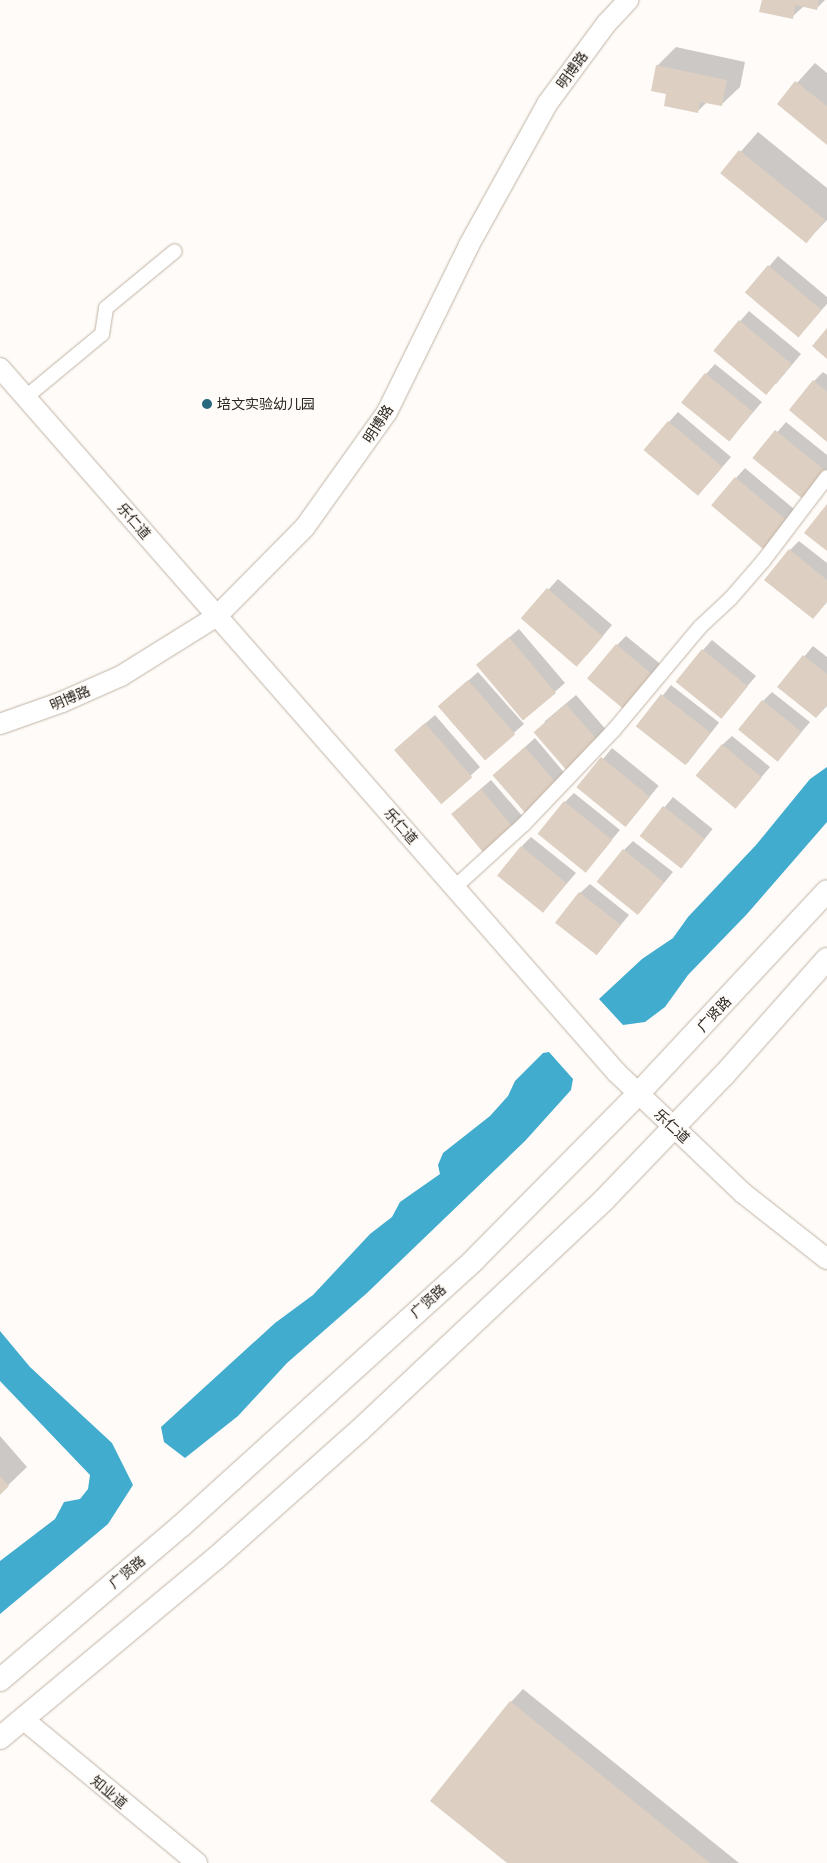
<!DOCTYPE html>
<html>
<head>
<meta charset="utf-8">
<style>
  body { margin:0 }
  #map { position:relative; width:827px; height:1863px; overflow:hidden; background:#fefbf8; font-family:Merriweather,"Noto Sans SC",serif }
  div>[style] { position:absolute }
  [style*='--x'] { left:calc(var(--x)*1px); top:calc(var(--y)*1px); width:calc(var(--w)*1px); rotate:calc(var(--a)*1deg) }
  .water>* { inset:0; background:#42accf }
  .shadow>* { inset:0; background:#0003; transform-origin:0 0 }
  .building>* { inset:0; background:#ddcfc1; transform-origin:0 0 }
  .roads { filter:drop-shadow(0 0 1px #c0b2a4) drop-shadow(0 0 1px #c0b2a4) }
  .street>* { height:14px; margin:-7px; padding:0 7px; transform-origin:7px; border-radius:7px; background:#fff }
  .secondary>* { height:20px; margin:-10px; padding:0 10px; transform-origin:10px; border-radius:10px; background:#fff }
  .primary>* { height:22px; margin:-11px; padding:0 11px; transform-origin:11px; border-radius:11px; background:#fff }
  .dots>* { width:14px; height:14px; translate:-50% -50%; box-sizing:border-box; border:2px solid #fefbf8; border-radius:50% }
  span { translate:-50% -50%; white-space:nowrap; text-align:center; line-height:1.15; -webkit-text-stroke:4px #fefbf8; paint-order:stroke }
  .street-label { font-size:14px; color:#28231d }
  .poi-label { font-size:14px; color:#28231d }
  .left { translate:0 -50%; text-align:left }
</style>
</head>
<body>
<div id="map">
  <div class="water">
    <div style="clip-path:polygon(827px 767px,827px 822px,747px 914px,688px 975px,665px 1007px,645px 1022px,623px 1025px,599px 999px,642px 959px,673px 938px,688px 917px,756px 845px,810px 779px)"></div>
    <div style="clip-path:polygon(549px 1052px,573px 1079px,571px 1090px,525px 1141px,367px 1293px,287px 1363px,238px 1416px,185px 1458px,164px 1442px,161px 1427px,275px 1323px,313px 1295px,370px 1234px,392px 1217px,400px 1202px,440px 1174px,438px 1165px,443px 1153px,490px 1116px,508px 1096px,515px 1081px,543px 1053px)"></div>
    <div style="clip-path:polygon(0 1331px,30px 1367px,112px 1443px,133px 1485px,108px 1524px,0 1614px,0 1561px,55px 1519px,64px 1502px,80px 1499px,88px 1489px,90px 1475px,0 1381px)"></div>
  </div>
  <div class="shadow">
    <div style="clip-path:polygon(763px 0,825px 0,817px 8px,804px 6px,792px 17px)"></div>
    <div style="clip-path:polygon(676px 47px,745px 62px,740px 87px,721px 105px,707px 102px,697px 112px,668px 93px,657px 66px)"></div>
    <div style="clip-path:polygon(815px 63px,827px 73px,827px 143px,778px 104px)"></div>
    <div style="clip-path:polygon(758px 132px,827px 188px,827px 220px,806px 242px,722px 173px)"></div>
    <div style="clip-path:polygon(778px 256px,827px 297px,827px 304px,798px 336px,747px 293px)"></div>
    <div style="clip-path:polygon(749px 311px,801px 354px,776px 384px,715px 350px)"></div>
    <div style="clip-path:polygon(715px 364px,762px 402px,729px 440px,706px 374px)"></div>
    <div style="clip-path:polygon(823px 372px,827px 375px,827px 440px,814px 381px)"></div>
    <div style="clip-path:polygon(678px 412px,731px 457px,707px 485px,669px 422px)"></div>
    <div style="clip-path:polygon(786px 422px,827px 455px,827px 474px,755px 458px)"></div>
    <div style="clip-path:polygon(745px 468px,800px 514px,777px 541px,736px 478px)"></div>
    <div style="clip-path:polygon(799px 541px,827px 563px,827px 602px,813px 617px,790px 550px)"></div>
    <div style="clip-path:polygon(558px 579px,612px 625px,587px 655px,523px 618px)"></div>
    <div style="clip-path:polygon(519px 629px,565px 683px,524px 719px,488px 656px)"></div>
    <div style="clip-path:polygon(626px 636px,664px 667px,627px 709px,617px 645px)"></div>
    <div style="clip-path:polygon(712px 640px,756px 676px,721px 717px,703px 650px)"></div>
    <div style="clip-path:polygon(813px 646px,827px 657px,827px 706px,816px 717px,779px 687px)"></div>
    <div style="clip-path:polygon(478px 672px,524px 724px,485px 758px,450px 697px)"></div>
    <div style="left:671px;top:685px;width:61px;height:52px;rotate:38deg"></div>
    <div style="clip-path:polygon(772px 692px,810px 722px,777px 761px,763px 701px)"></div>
    <div style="clip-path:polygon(576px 695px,608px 732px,598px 742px,544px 722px)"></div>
    <div style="clip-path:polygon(435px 715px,480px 767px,441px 803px,405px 741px)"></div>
    <div style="clip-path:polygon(732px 736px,770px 767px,736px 807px,722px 745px)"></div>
    <div style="clip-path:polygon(535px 738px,567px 776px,558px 785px,494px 775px)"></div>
    <div style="left:612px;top:748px;width:60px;height:52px;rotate:39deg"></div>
    <div style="clip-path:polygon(491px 780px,524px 818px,485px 852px,462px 805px)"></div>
    <div style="clip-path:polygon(574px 793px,620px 830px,586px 870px,565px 802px)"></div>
    <div style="left:673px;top:797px;width:51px;height:50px;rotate:39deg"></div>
    <div style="clip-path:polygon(531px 837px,576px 873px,544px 910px,522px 846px)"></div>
    <div style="clip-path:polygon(633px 841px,673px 872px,639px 913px,624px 850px)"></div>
    <div style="clip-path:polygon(590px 884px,629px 915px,596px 955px,580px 893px)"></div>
    <div style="clip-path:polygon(0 1436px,27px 1467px,0 1493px)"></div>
    <div style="clip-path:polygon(523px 1689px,739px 1863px,509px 1863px,511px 1702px)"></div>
  </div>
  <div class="building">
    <div style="clip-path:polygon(762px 0,819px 0,817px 10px,795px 5px,793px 19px,759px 12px)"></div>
    <div style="clip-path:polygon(656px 65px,727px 80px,722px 106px,700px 102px,698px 113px,664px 106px,666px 94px,651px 91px)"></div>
    <div style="clip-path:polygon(795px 81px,827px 106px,827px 145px,777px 104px)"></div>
    <div style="left:739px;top:150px;width:111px;height:30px;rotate:39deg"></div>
    <div style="left:768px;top:265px;width:70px;height:36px;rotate:40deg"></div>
    <div style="left:739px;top:320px;width:69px;height:40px;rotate:40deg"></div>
    <div style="clip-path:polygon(827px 328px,827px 359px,812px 346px)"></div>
    <div style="left:705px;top:373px;width:62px;height:38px;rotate:39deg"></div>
    <div style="clip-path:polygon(813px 380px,827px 392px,827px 442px,789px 410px)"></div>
    <div style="left:668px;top:421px;width:71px;height:38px;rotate:40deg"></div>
    <div style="left:775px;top:430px;width:67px;height:36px;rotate:39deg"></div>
    <div style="left:735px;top:477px;width:73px;height:37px;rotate:40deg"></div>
    <div style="clip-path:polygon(827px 504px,827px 551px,804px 533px)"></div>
    <div style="clip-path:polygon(789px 549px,827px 580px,827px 602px,813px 619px,764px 580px)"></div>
    <div style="left:547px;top:588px;width:74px;height:40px;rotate:41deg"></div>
    <div style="left:509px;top:637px;width:73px;height:43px;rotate:50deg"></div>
    <div style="left:616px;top:644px;width:51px;height:45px;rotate:40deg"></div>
    <div style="left:702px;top:649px;width:59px;height:42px;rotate:39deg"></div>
    <div style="clip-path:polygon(803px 655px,827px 674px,827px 705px,816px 718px,777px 687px)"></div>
    <div style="left:468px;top:680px;width:72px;height:40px;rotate:49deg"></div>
    <div style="left:661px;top:694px;width:63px;height:41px;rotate:38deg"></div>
    <div style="left:762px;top:700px;width:51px;height:38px;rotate:39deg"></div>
    <div style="left:566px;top:704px;width:50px;height:43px;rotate:49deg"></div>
    <div style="left:425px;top:723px;width:72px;height:41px;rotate:49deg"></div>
    <div style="left:722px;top:744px;width:52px;height:41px;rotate:40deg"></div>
    <div style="left:525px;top:747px;width:52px;height:43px;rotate:49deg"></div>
    <div style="left:601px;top:757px;width:63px;height:39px;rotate:39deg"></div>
    <div style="left:481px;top:789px;width:52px;height:39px;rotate:50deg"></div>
    <div style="left:564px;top:801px;width:62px;height:42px;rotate:39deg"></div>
    <div style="left:663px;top:806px;width:53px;height:38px;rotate:38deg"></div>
    <div style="left:521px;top:846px;width:59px;height:38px;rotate:39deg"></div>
    <div style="left:623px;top:849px;width:53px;height:42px;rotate:39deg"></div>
    <div style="left:579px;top:892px;width:53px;height:39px;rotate:38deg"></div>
    <div style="clip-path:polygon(0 1476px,9px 1486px,0 1495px)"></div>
    <div style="clip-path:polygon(510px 1701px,710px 1863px,507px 1863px,430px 1801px)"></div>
  </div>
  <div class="roads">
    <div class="street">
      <div style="--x:26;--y:397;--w:99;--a:-39.7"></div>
      <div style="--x:102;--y:334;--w:26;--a:-81"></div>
      <div style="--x:106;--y:308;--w:89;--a:-39.6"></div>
      <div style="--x:455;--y:887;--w:93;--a:-42.4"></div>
      <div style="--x:524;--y:824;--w:129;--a:-46.3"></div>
      <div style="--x:613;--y:731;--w:136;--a:-50.1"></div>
      <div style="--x:700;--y:627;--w:42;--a:-43.1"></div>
      <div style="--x:731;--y:598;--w:50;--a:-49"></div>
      <div style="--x:764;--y:560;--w:104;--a:-52.8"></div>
    </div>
    <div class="secondary">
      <div style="--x:0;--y:368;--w:937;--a:48.81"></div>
      <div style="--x:617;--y:1073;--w:174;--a:43.6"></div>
      <div style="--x:743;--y:1193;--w:107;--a:38.2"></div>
      <div style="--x:0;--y:724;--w:66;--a:-19.5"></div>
      <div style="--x:62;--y:702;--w:64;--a:-23.8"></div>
      <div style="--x:121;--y:676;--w:113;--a:-32"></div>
      <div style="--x:217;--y:616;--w:125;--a:-45.3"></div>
      <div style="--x:305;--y:527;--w:141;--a:-54.5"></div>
      <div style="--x:387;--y:412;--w:186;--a:-63.8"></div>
      <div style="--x:469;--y:245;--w:161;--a:-61"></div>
      <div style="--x:547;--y:104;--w:99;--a:-53.6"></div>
      <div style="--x:606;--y:24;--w:33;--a:-47"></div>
      <div style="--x:23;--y:1719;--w:226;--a:39.6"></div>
    </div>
    <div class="primary">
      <div style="--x:0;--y:1680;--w:238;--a:-40.4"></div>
      <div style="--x:181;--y:1526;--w:397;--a:-42.2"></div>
      <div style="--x:475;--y:1259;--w:232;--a:-45.3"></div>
      <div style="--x:638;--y:1094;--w:277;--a:-47"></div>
      <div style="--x:0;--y:1738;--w:280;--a:-39.8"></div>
      <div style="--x:215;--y:1559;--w:194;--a:-41.7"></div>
      <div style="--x:360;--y:1430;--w:335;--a:-43.3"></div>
      <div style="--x:604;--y:1200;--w:173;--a:-46.2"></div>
      <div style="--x:724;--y:1075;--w:155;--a:-48.4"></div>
    </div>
  </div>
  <div class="dots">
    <div style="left:207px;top:404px;background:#28687d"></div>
  </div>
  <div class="street-label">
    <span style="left:572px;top:70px;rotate:-54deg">明博路</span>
    <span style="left:378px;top:424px;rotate:-57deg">明博路</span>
    <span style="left:134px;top:521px;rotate:49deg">乐仁道</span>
    <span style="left:70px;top:698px;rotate:-23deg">明博路</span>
    <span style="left:401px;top:826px;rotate:49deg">乐仁道</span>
    <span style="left:714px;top:1014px;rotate:-47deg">广贤路</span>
    <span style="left:672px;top:1126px;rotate:43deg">乐仁道</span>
    <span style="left:428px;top:1301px;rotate:-42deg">广贤路</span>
    <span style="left:127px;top:1572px;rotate:-40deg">广贤路</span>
    <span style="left:109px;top:1792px;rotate:40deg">知业道</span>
  </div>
  <div class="poi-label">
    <span class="left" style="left:217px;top:404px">培文实验幼儿园</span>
  </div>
</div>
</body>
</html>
